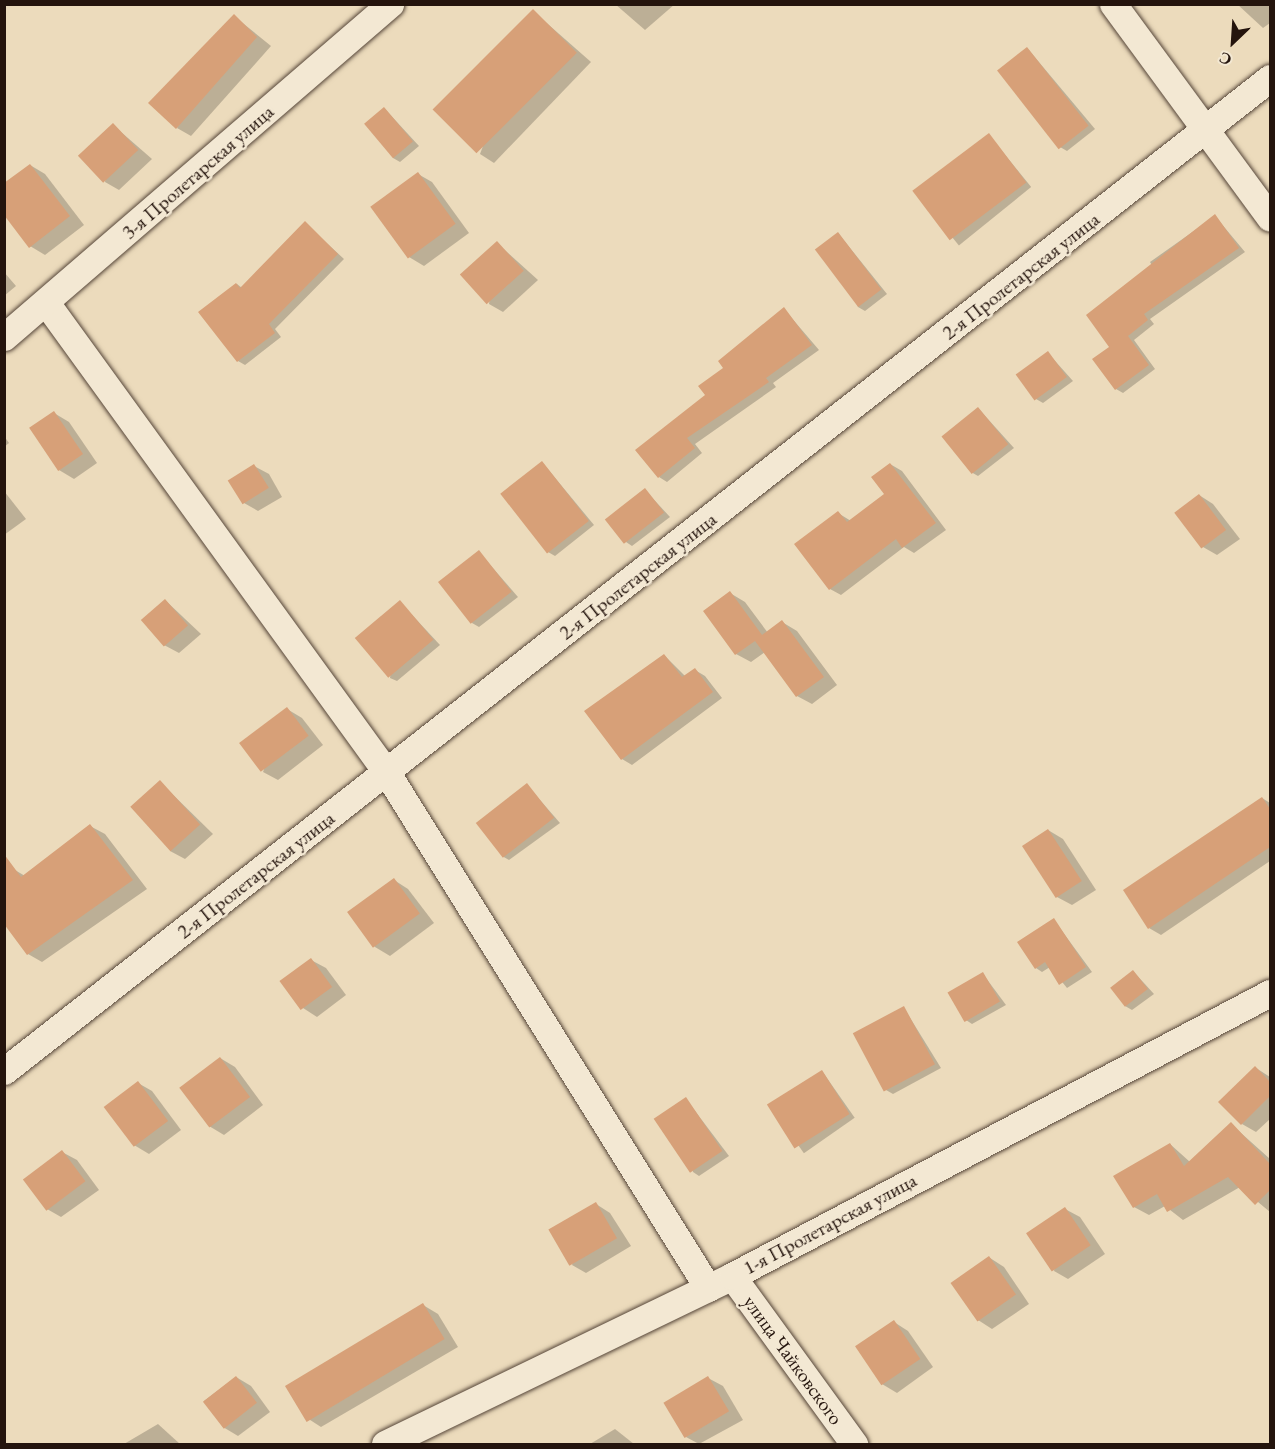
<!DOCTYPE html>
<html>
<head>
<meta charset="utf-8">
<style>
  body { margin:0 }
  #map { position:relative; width:1275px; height:1449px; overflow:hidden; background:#ecdbbc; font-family:"EB Garamond",serif }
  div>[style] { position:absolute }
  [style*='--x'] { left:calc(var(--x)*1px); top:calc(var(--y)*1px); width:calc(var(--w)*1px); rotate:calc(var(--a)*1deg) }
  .shadow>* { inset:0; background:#0003; transform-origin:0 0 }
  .building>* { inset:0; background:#d7a078; transform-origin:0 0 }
  .roads { filter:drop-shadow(0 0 2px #564639) drop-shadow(0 0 2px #564639) }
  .minor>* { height:27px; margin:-13.5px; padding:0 13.5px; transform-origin:13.5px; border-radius:13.5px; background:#f3e8d3 }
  span { translate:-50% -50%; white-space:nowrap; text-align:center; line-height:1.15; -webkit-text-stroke:5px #f3e8d3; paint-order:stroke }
  .street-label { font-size:20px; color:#24140d }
  .frame { position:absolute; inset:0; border:6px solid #24140d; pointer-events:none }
  .north { position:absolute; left:1203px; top:12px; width:60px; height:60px; -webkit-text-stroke:4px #f3e8d3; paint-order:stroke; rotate:205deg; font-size:16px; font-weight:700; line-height:24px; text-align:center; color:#24140d }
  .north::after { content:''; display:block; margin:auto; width:21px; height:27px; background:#24140d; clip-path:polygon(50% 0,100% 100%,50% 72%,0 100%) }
</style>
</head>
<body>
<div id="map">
  <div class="shadow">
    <div style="clip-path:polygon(615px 4px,675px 4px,645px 30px)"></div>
    <div style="clip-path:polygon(1237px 4px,1270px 4px,1270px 23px,1263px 28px)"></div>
    <div style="clip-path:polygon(533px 11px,591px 62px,494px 163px,480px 154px)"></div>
    <div style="clip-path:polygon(234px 16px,271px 46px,191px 136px,177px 128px)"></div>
    <div style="clip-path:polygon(1028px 49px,1095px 129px,1067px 151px,1060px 147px)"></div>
    <div style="clip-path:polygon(385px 109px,419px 146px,400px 162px,393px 158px)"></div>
    <div style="clip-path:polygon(113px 125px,152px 159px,119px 190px,105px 182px)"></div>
    <div style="left:989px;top:135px;width:67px;height:93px;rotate:51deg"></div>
    <div style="clip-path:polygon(30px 165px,45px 174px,84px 225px,45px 255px,30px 246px)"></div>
    <div style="clip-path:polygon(418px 174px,432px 182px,469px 233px,424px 266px,409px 257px,372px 207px)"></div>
    <div style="clip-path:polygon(1215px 216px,1245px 252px,1150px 319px,1154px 324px,1134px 340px,1155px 369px,1123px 393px,1116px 389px,1111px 347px,1153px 267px,1150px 262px)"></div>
    <div style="clip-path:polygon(305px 223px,344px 259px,275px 329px,281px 337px,245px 365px,238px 361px,237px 284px,242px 288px)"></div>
    <div style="clip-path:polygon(838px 233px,887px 294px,865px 311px,858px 307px)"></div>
    <div style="clip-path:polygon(497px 243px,538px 280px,503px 312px,489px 304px)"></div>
    <div style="clip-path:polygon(4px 272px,16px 286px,4px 296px)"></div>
    <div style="clip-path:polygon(784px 309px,819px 350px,773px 383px,776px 387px,695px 444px,702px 453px,667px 482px,659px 477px,725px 368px)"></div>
    <div style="clip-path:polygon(1048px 353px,1073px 381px,1043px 403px,1036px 399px)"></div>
    <div style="clip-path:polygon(978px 408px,1014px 448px,978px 476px,971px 472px)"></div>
    <div style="clip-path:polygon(54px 413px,69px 422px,97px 463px,74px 479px,59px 470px,31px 429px)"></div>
    <div style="clip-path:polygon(4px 436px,9px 443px,4px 447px)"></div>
    <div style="clip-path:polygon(542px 462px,594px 525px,555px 556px,548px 552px)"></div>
    <div style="clip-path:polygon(890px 464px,902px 471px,946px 530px,914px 553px,904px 547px,841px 595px,830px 589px,838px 513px,851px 521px,886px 495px)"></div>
    <div style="clip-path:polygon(254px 466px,269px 474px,282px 497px,258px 511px,244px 503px)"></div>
    <div style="clip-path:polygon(645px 490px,670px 517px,632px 546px,626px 542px)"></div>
    <div style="clip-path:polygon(4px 491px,26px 519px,4px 535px)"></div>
    <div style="clip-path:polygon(1199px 495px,1213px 504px,1240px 539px,1217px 555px,1203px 547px)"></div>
    <div style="clip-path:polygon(479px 552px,518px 597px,479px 627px,472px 623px)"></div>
    <div style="clip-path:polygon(730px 593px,745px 602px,768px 633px,782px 622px,797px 631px,837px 685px,812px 704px,797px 696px,765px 652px,751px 662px,736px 654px)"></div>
    <div style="clip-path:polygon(166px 601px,201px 634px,179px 653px,164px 645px)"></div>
    <div style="clip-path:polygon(400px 602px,440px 645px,397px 681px,390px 678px)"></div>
    <div style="clip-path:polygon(664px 655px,686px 677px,695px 670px,705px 676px,722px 698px,632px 765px,622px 759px)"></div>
    <div style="clip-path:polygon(287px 709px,302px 718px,323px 745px,278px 780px,263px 772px)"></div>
    <div style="clip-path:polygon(160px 782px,213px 834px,185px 859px,170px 851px)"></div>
    <div style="clip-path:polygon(527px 785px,560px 823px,509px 860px,502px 856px)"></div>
    <div style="clip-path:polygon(1262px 798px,1270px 803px,1270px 861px,1161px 935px,1149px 928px)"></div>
    <div style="clip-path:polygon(90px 826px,105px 834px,147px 889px,42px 962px,28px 954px,15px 870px,25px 876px)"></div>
    <div style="clip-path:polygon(1048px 830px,1063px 839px,1096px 890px,1072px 905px,1057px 897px)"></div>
    <div style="clip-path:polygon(394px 880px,408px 889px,434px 923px,390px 956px,375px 947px,349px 912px)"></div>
    <div style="clip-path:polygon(1054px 920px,1092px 972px,1067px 988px,1050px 967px,1042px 972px,1036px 968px)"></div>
    <div style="clip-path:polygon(311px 960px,326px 968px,346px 995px,317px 1017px,303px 1008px)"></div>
    <div style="clip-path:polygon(1133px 971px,1154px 994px,1132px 1010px,1125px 1006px)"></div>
    <div style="clip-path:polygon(983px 974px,1006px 1005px,972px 1024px,966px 1020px)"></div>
    <div style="clip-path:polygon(904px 1008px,941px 1068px,893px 1094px,886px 1090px)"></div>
    <div style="clip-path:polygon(220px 1058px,235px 1067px,263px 1105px,224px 1135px,209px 1126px,181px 1088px)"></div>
    <div style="clip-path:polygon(1256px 1068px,1270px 1077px,1270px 1119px,1256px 1132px,1242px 1124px)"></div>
    <div style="left:822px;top:1071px;width:57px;height:62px;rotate:55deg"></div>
    <div style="clip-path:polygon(138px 1083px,152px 1091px,181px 1130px,149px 1154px,134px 1145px)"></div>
    <div style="clip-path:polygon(686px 1099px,729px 1156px,699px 1176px,693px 1172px)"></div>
    <div style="clip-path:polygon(1231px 1124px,1270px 1159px,1270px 1212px,1240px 1187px,1183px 1220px,1165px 1206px,1149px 1215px,1134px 1207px,1170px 1144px,1190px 1162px)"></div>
    <div style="clip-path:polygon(62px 1152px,77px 1160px,99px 1190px,61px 1217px,47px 1209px)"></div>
    <div style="clip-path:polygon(596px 1204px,610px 1213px,631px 1246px,586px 1273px,572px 1265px)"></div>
    <div style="clip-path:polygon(1065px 1209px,1080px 1217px,1105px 1254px,1068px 1279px,1054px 1271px)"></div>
    <div style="clip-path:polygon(990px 1258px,1004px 1267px,1029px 1304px,992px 1329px,978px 1320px)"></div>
    <div style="clip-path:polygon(423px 1305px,438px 1314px,458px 1347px,321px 1427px,307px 1418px)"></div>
    <div style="clip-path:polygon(894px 1322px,908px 1331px,933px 1367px,897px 1393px,882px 1384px)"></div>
    <div style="clip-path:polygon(236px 1377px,251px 1386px,270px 1412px,238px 1436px,223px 1427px,204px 1401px)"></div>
    <div style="clip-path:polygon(708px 1378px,723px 1386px,743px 1420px,699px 1444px,686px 1437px)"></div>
    <div style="clip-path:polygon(158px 1424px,180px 1444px,124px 1444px)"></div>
    <div style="clip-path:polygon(615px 1429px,634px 1444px,590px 1444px)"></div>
  </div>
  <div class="building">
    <div style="left:533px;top:9px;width:62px;height:142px;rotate:45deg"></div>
    <div style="clip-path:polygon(234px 14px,257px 37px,176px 129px,148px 103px)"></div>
    <div style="left:1027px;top:47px;width:100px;height:38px;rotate:52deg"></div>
    <div style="left:384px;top:107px;width:45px;height:26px;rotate:50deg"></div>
    <div style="left:113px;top:123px;width:37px;height:48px;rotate:47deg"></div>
    <div style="left:989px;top:133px;width:62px;height:96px;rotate:53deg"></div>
    <div style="clip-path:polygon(30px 164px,70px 216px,29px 248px,4px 215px,4px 183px)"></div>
    <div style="left:418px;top:172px;width:64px;height:59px;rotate:54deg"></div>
    <div style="clip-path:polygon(1215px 214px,1239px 248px,1144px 314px,1148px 320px,1128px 336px,1149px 365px,1115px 390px,1092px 359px,1109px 347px,1086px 315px)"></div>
    <div style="clip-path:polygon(305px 221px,338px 254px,269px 324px,275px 333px,237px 362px,198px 312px,236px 283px,240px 288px)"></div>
    <div style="left:838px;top:232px;width:72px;height:29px;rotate:53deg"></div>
    <div style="left:497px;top:241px;width:40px;height:50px;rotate:48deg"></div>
    <div style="clip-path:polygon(784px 307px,812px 345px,766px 378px,769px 382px,687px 438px,695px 448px,658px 478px,635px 450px,705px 395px,698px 386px,723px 368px,718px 361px)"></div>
    <div style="left:1048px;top:351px;width:32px;height:40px;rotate:54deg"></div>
    <div style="left:978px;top:407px;width:48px;height:47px;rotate:51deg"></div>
    <div style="left:54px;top:411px;width:52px;height:30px;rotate:56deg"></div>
    <div style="left:542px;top:461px;width:76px;height:53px;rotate:52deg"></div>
    <div style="clip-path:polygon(890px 463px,936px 523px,902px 548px,896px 539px,829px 590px,794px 544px,838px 511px,847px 522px,884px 494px,871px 477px)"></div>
    <div style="left:254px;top:464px;width:28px;height:31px;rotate:58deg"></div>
    <div style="left:645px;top:488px;width:31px;height:51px;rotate:52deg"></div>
    <div style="left:1199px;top:494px;width:45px;height:31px;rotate:53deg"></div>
    <div style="left:479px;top:550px;width:53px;height:52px;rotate:52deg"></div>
    <div style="clip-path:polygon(730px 591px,762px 635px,782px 620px,824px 677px,796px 697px,755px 641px,735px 655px,703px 611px)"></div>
    <div style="left:165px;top:599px;width:35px;height:32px;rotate:49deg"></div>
    <div style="left:400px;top:600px;width:52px;height:59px;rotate:50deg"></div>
    <div style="clip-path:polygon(664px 654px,682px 677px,695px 668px,713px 692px,621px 760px,584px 711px)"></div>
    <div style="left:287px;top:707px;width:36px;height:60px;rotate:53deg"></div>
    <div style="left:160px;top:780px;width:60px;height:40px;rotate:48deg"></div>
    <div style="left:527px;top:783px;width:44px;height:65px;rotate:52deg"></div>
    <div style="clip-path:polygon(1262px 797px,1270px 809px,1270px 847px,1148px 929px,1123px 890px)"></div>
    <div style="clip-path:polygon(90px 824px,133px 880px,27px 955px,4px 924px,4px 854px,21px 877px)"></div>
    <div style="left:1048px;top:829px;width:62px;height:31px;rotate:57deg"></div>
    <div style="left:394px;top:878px;width:44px;height:58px;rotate:54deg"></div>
    <div style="clip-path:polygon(1054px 918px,1086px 967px,1059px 985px,1045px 962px,1035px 969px,1017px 942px)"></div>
    <div style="left:311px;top:958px;width:36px;height:39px;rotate:54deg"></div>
    <div style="left:1133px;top:970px;width:24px;height:29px;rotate:52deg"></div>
    <div style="left:983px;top:972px;width:34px;height:41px;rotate:60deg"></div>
    <div style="left:904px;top:1006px;width:66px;height:58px;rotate:62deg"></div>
    <div style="left:220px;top:1057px;width:50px;height:51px;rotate:53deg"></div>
    <div style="clip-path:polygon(1255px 1066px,1270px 1082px,1270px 1096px,1241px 1125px,1218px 1102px)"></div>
    <div style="left:822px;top:1070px;width:52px;height:65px;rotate:58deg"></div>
    <div style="left:138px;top:1081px;width:50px;height:43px;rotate:53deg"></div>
    <div style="left:686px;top:1097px;width:65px;height:39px;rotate:56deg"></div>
    <div style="clip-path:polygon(1231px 1122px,1270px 1164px,1270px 1190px,1255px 1205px,1228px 1177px,1167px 1212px,1157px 1194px,1133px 1208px,1113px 1176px,1170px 1143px,1184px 1166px)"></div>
    <div style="left:62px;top:1150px;width:39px;height:49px;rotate:53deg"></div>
    <div style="left:596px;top:1202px;width:42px;height:55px;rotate:60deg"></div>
    <div style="left:1065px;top:1207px;width:46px;height:47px;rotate:56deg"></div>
    <div style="left:989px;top:1256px;width:47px;height:47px;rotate:55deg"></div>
    <div style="left:423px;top:1303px;width:42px;height:161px;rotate:59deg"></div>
    <div style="left:894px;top:1320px;width:47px;height:47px;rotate:56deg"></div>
    <div style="left:236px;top:1376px;width:34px;height:42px;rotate:52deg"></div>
    <div style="left:708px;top:1376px;width:41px;height:52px;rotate:59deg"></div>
  </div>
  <div class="roads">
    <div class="minor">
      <div style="--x:1113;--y:4;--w:265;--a:53.7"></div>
      <div style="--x:47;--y:304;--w:579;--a:54.06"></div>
      <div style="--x:387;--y:773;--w:607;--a:58.06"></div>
      <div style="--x:4;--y:337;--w:510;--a:-40.78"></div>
      <div style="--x:4;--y:1071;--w:1609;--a:-38.11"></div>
      <div style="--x:732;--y:1276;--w:208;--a:54"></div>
      <div style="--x:385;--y:1444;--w:386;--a:-25.8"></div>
      <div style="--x:732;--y:1276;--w:608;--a:-27.75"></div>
    </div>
  </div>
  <div class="street-label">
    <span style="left:198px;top:172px;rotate:-41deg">3-я Пролетарская улица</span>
    <span style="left:1021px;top:276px;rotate:-38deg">2-я Пролетарская улица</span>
    <span style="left:638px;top:576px;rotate:-38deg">2-я Пролетарская улица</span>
    <span style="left:256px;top:875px;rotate:-38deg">2-я Пролетарская улица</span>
    <span style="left:830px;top:1224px;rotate:-28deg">1-я Пролетарская улица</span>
    <span style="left:793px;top:1360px;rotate:54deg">улица Чайковского</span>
  </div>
  <div class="frame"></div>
  <div class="north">С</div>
</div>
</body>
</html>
